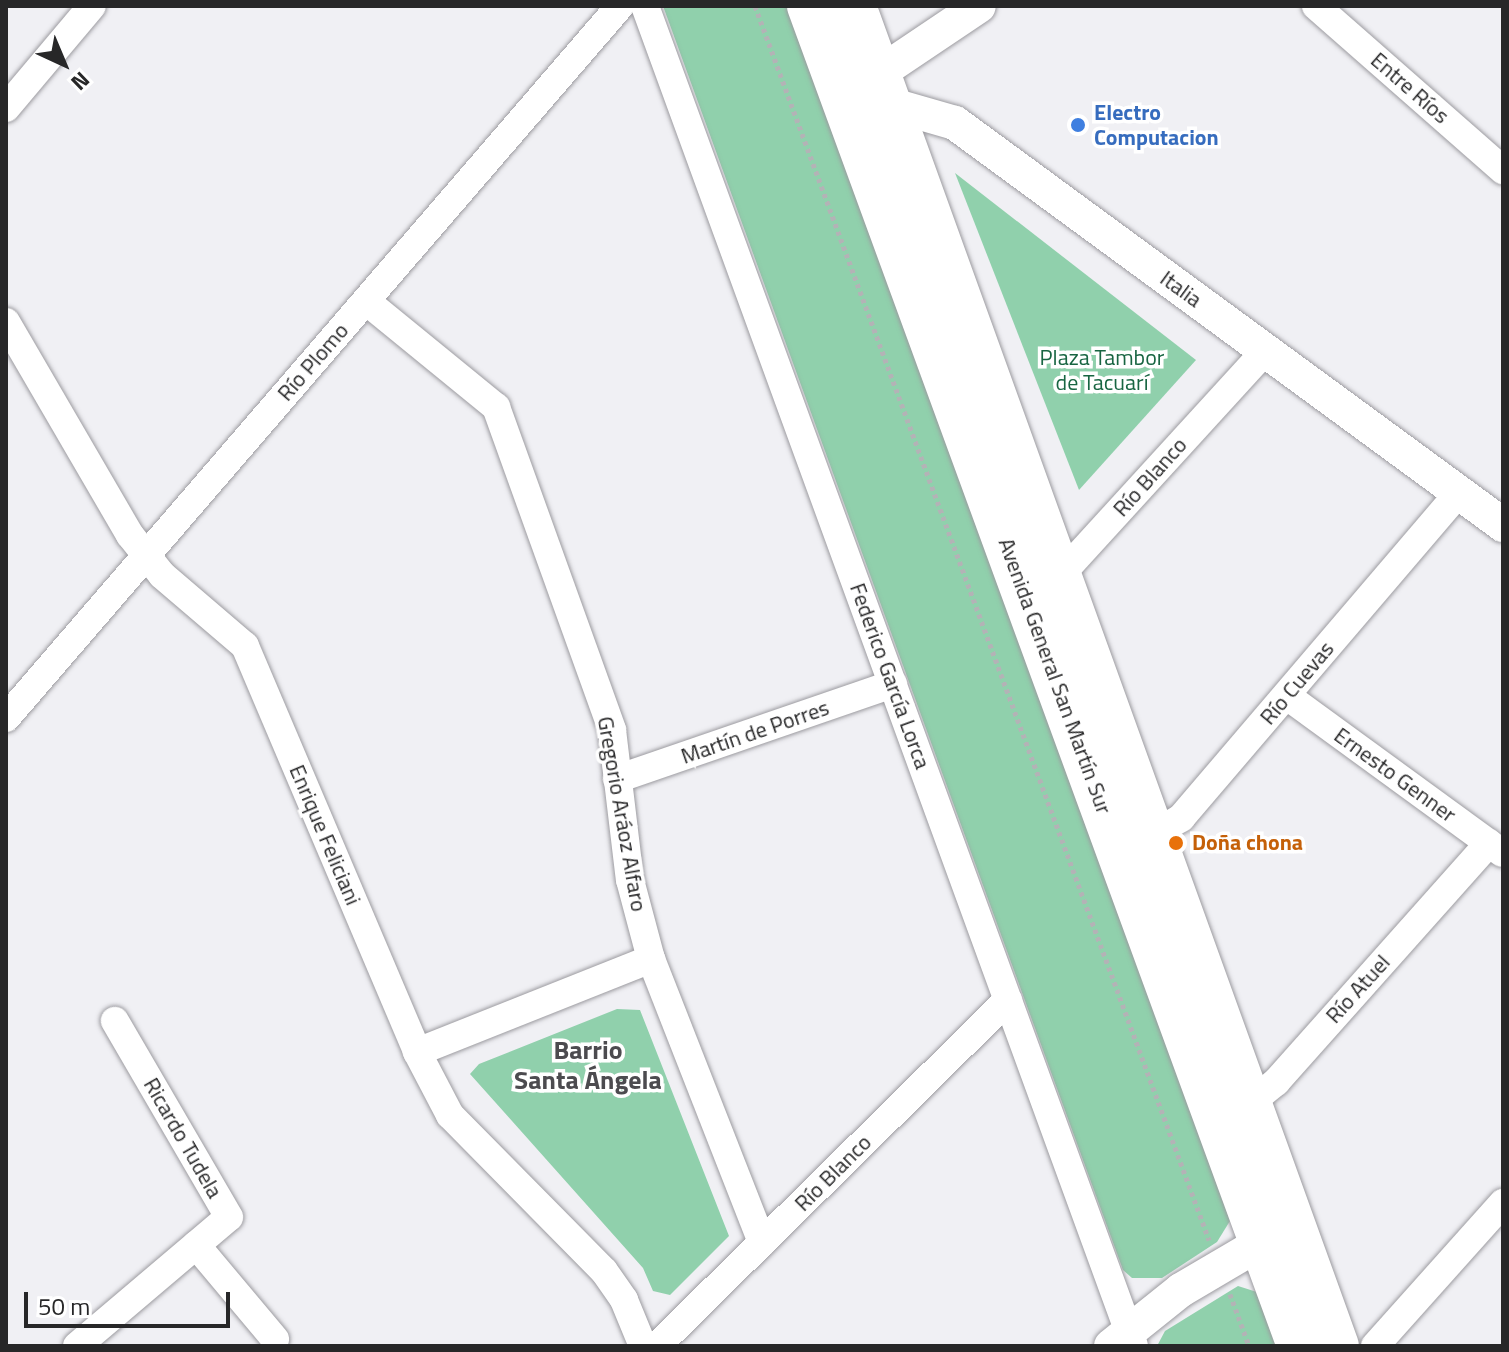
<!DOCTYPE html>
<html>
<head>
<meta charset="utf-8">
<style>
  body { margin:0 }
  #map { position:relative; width:1509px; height:1352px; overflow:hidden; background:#f0f0f4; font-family:"Titillium Web",sans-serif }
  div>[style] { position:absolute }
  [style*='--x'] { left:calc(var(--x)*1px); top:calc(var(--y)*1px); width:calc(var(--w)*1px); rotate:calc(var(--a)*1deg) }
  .green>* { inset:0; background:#90d0ac }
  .path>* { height:5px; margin-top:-2.5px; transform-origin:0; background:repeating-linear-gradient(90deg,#b3b3b6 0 4px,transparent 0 8px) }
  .roads { filter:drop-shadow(0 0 2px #9c9ba0) drop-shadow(0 0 2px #9c9ba0) }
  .minor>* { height:28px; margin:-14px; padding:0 14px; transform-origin:14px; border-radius:14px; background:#fff }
  .tertiary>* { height:34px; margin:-17px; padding:0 17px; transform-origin:17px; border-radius:17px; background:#fff }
  .primary>* { height:44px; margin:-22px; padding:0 22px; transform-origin:22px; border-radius:22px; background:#fff }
  .dots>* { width:22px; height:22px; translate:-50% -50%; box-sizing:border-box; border:4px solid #fff; border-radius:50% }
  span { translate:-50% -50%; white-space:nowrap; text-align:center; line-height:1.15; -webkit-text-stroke:7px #fff; paint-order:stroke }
  .street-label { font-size:22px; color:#272728 }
  .shop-label { font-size:22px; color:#366cbe; font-weight:700 }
  .left { translate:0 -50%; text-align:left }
  .park-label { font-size:22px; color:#186542 }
  .food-label { font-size:22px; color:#c56008; font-weight:700 }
  .quarter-label { font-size:26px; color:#4c4b4f; font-weight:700 }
  .frame { position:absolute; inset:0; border:8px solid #272728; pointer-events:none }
  .north { position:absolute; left:24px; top:24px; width:80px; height:80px; -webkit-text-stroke:6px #fff; paint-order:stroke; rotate:136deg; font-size:22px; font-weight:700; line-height:32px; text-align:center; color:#272728 }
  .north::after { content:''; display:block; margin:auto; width:28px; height:36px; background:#272728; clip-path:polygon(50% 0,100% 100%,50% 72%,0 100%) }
  .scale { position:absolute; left:24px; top:1292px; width:206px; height:36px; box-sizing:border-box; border:4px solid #272728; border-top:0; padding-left:10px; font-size:24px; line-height:28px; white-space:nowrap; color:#272728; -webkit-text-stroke:6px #fff; paint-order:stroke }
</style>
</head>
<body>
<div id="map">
  <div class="green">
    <div style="clip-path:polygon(663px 6px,795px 6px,1233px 1216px,1217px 1242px,1162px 1278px,1132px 1278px,1123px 1270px)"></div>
    <div style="clip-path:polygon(955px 173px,1196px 360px,1079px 490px)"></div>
    <div style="clip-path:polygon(617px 1009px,640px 1010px,729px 1236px,670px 1295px,653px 1291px,643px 1268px,470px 1074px,479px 1064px)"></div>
    <div style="clip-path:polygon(1238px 1286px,1260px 1293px,1283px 1346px,1157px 1346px,1165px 1331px)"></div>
  </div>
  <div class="path">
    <div style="--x:755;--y:6;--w:1315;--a:69.8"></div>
    <div style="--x:1230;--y:1294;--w:55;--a:69.9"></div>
  </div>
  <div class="roads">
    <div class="minor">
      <div style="--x:645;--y:6;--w:1426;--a:69.95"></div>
      <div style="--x:1316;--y:6;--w:249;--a:41.3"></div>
      <div style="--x:6;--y:108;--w:133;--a:-49.9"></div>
      <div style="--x:366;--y:301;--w:168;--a:39.2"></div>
      <div style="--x:496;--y:407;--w:343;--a:70.2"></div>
      <div style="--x:612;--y:730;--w:151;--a:83.2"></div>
      <div style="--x:630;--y:880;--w:82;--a:75.1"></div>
      <div style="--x:651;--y:959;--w:304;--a:68.6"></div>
      <div style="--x:6;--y:322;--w:246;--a:59.8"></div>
      <div style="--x:130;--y:535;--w:51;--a:51.3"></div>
      <div style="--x:162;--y:575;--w:109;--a:40.5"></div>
      <div style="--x:245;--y:646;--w:441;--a:67"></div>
      <div style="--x:417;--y:1052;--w:71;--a:62.4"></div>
      <div style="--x:450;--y:1115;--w:219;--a:45.4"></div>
      <div style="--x:604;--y:1271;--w:35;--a:55"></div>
      <div style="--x:624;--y:1300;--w:50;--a:67.6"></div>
      <div style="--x:1047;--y:577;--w:21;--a:-23"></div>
      <div style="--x:1066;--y:569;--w:295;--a:-47.6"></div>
      <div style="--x:1287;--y:696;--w:266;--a:36.1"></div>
      <div style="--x:6;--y:718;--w:940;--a:-49.23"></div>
      <div style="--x:617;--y:779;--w:292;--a:-19"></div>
      <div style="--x:1141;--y:842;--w:47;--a:-31"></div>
      <div style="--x:1181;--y:818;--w:428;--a:-49.5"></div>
      <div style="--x:417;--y:1052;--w:252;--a:-21.7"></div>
      <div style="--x:1239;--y:1112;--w:48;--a:-39"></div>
      <div style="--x:1276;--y:1082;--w:320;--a:-48.3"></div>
      <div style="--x:196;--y:1245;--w:123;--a:50"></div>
      <div style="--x:77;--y:1346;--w:199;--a:-40.3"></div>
      <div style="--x:229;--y:1217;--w:227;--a:-120.2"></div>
      <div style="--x:657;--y:1346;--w:493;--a:-44.6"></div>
      <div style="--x:1375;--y:1346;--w:192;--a:-48.2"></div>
    </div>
    <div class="tertiary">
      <div style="--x:860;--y:86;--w:143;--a:-33.9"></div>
      <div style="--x:872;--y:99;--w:86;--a:16.1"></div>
      <div style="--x:955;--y:123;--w:680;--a:36.26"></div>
      <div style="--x:1111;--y:1346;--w:90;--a:-38.7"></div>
      <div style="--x:1181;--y:1290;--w:118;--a:-30.5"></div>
    </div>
    <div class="primary">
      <div style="--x:809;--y:6;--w:1427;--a:69.91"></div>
      <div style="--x:854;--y:6;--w:1424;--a:70.18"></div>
    </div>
  </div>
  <div class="dots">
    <div style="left:1078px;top:125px;background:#3f7fe0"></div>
    <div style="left:1176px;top:843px;background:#e8710a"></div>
  </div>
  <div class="street-label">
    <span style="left:1410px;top:88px;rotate:41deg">Entre Ríos</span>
    <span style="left:1181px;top:289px;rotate:36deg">Italia</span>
    <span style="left:313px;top:362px;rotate:-49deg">Río Plomo</span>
    <span style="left:1150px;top:477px;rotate:-48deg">Río Blanco</span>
    <span style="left:890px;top:676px;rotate:70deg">Federico García Lorca</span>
    <span style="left:1055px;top:676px;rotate:70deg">Avenida General San Martín Sur</span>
    <span style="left:1297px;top:683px;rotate:-50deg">Río Cuevas</span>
    <span style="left:755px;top:732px;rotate:-19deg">Martín de Porres</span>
    <span style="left:1395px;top:775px;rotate:36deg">Ernesto Genner</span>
    <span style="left:622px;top:814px;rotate:80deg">Gregorio Aráoz Alfaro</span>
    <span style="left:325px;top:835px;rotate:67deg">Enrique Feliciani</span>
    <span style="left:1358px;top:989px;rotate:-48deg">Río Atuel</span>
    <span style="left:183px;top:1138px;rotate:60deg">Ricardo Tudela</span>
    <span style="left:833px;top:1173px;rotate:-45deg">Río Blanco</span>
  </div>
  <div class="shop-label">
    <span class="left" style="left:1094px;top:125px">Electro<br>Computacion</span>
  </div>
  <div class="park-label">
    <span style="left:1102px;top:370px">Plaza Tambor<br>de Tacuarí</span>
  </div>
  <div class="food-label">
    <span class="left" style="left:1192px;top:843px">Doña chona</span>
  </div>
  <div class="quarter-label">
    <span style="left:588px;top:1065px">Barrio<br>Santa Ángela</span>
  </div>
  <div class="frame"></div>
  <div class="north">N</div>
  <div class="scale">50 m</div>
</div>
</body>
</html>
